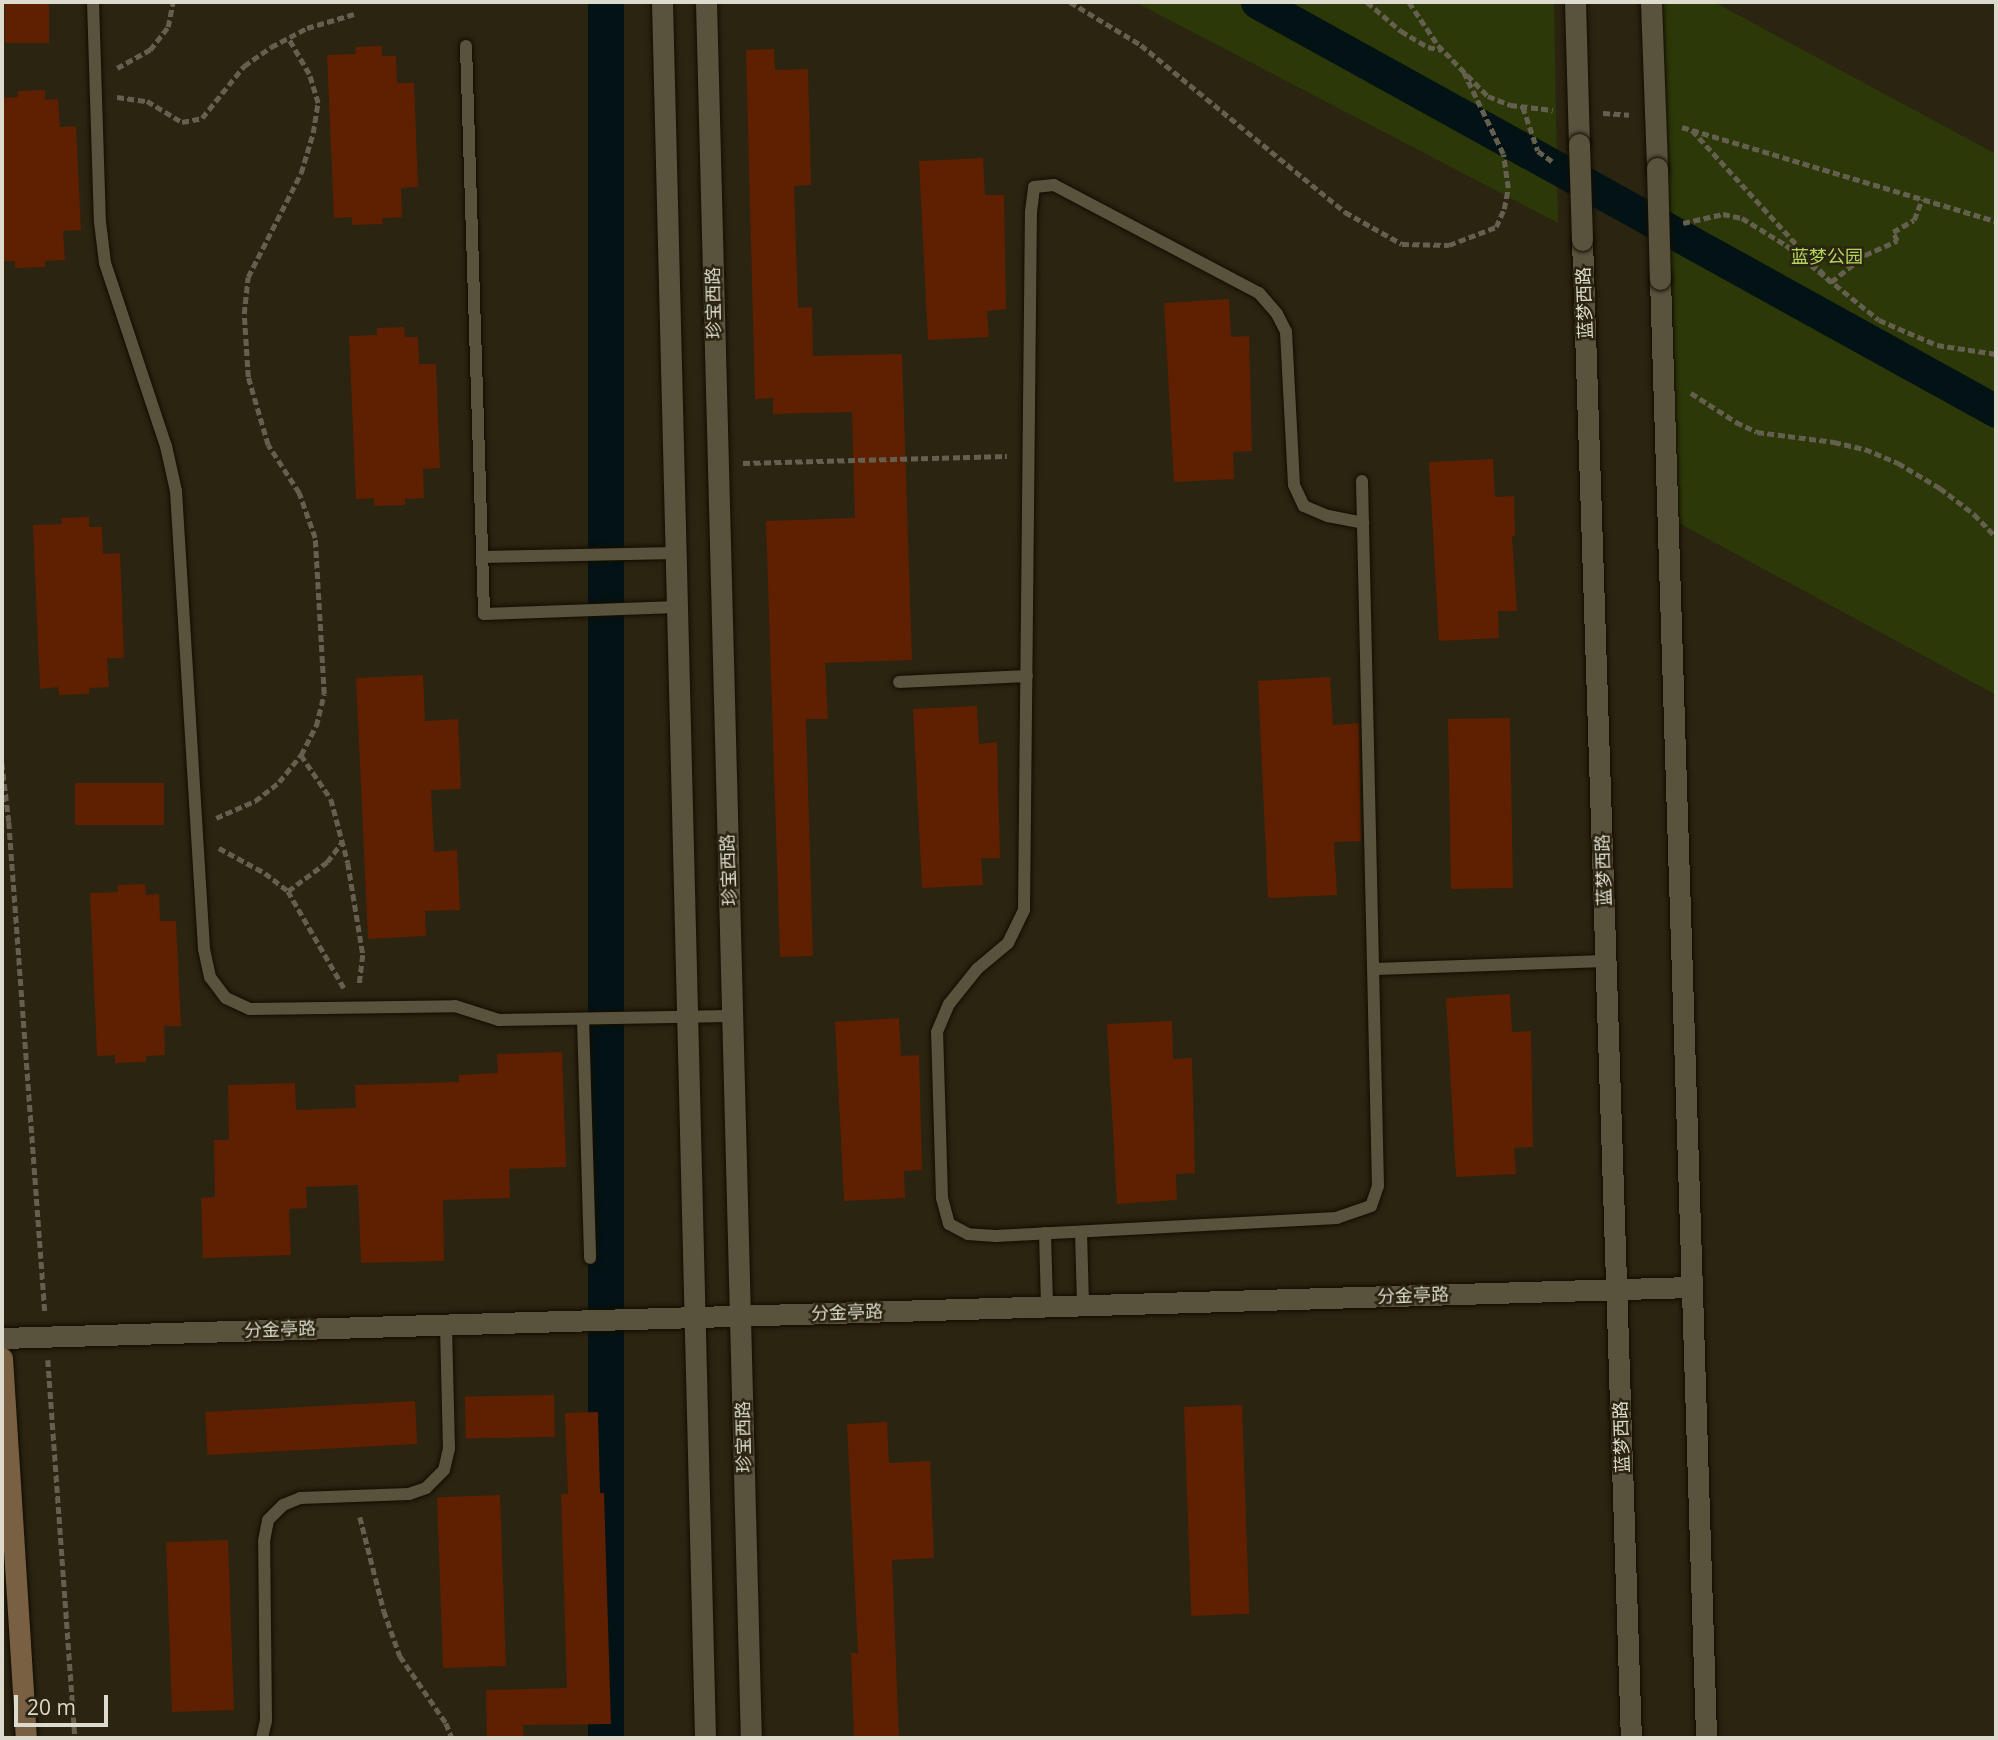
<!DOCTYPE html>
<html>
<head>
<meta charset="utf-8">
<style>
  body { margin:0 }
  #map { position:relative; width:1998px; height:1740px; overflow:hidden; background:#2a2411; font-family:"Open Sans","Noto Sans SC",sans-serif }
  div>[style] { position:absolute }
  [style*='--x'] { left:calc(var(--x)*1px); top:calc(var(--y)*1px); width:calc(var(--w)*1px); rotate:calc(var(--a)*1deg) }
  .green>* { inset:0; background:#2c3808 }
  .water>* { inset:0; background:#031315; transform-origin:0 0 }
  .canal>* { height:33px; margin:-16.5px; padding:0 16.5px; transform-origin:16.5px; border-radius:16.5px; background:#031315 }
  .building>* { inset:0; background:#5e2000; transform-origin:0 0 }
  .path>* { height:4.5px; margin-top:-2.25px; transform-origin:0; background:repeating-linear-gradient(90deg,#645f4e 0 7px,transparent 0 10.5px) }
  .roads { filter:drop-shadow(0 0 2px #130d00) drop-shadow(0 0 2px #130d00) }
  .service>* { height:12px; margin:-6px; padding:0 6px; transform-origin:6px; border-radius:6px; background:#59533e }
  .minor>* { height:21px; margin:-10.5px; padding:0 10.5px; transform-origin:10.5px; border-radius:10.5px; background:#59533e }
  .secondary>* { height:21px; margin:-10.5px; padding:0 10.5px; transform-origin:10.5px; border-radius:10.5px; background:#796042 }
  .bridges { filter:drop-shadow(0 0 2px #130d00) drop-shadow(0 0 2px #130d00) }
  .minor-bridge>* { height:21px; margin:-10.5px; padding:0 10.5px; transform-origin:10.5px; border-radius:10.5px; background:#59533e }
  span { translate:-50% -50%; white-space:nowrap; text-align:center; line-height:1.15; -webkit-text-stroke:5px #2a2411; paint-order:stroke }
  .park-label { font-size:18px; color:#b3d55b }
  .street-label { font-size:18px; color:#dddace }
  .frame { position:absolute; inset:0; border:4px solid #dddace; pointer-events:none }
  .scale { position:absolute; left:14px; top:1695px; width:94px; height:32px; box-sizing:border-box; border:4px solid #dddace; border-top:0; padding-left:9px; font-size:21px; line-height:24px; white-space:nowrap; color:#dddace; -webkit-text-stroke:5px #2a2411; paint-order:stroke }
</style>
</head>
<body>
<div id="map">
  <div class="green">
    <div style="clip-path:polygon(1135px 2px,1554px 2px,1558px 223px)"></div>
    <div style="clip-path:polygon(1650px 2px,1714px 2px,1996px 154px,1996px 695px,1664px 515px)"></div>
  </div>
  <div class="water">
    <div style="left:588px;top:2px;width:36px;height:1737px"></div>
  </div>
  <div class="canal">
    <div style="--x:1257;--y:2;--w:845;--a:28.96"></div>
  </div>
  <div class="building">
    <div style="left:5px;top:2px;width:44px;height:41px"></div>
    <div style="clip-path:polygon(382px 46px,382px 56px,396px 56px,397px 83px,414px 83px,418px 187px,401px 188px,402px 217px,382px 218px,383px 224px,352px 225px,352px 217px,334px 218px,327px 55px,356px 54px,355px 47px)"></div>
    <div style="clip-path:polygon(774px 49px,775px 70px,808px 69px,811px 185px,794px 186px,798px 308px,812px 307px,813px 356px,902px 354px,912px 660px,825px 663px,828px 719px,806px 719px,813px 956px,780px 957px,766px 521px,855px 518px,852px 412px,773px 414px,773px 398px,755px 399px,746px 50px)"></div>
    <div style="clip-path:polygon(45px 90px,45px 100px,58px 99px,60px 127px,76px 126px,81px 230px,63px 231px,65px 260px,45px 261px,45px 267px,15px 268px,15px 261px,2px 261px,2px 98px,18px 97px,18px 91px)"></div>
    <div style="clip-path:polygon(983px 158px,985px 195px,1004px 195px,1006px 309px,987px 311px,989px 337px,928px 340px,919px 161px)"></div>
    <div style="clip-path:polygon(1229px 299px,1231px 337px,1249px 336px,1252px 451px,1233px 452px,1234px 479px,1174px 482px,1164px 303px)"></div>
    <div style="clip-path:polygon(404px 327px,405px 337px,418px 337px,419px 364px,436px 364px,440px 468px,423px 469px,424px 498px,405px 499px,405px 505px,374px 506px,374px 498px,356px 499px,349px 336px,377px 335px,377px 328px)"></div>
    <div style="clip-path:polygon(1493px 459px,1495px 497px,1514px 496px,1515px 536px,1512px 536px,1517px 611px,1498px 611px,1499px 638px,1439px 641px,1429px 462px)"></div>
    <div style="clip-path:polygon(89px 517px,89px 527px,102px 527px,103px 554px,120px 553px,124px 658px,107px 658px,109px 687px,89px 688px,89px 694px,59px 695px,58px 687px,40px 689px,33px 525px,62px 524px,61px 518px)"></div>
    <div style="clip-path:polygon(423px 675px,425px 721px,458px 719px,461px 789px,431px 790px,434px 852px,457px 850px,460px 910px,425px 911px,426px 936px,368px 939px,356px 678px)"></div>
    <div style="clip-path:polygon(1330px 677px,1333px 725px,1359px 723px,1361px 841px,1334px 842px,1337px 895px,1268px 898px,1258px 681px)"></div>
    <div style="clip-path:polygon(977px 706px,979px 744px,997px 742px,1000px 858px,981px 858px,983px 885px,922px 888px,913px 709px)"></div>
    <div style="left:1510px;top:718px;width:170px;height:62px;rotate:89deg"></div>
    <div style="left:164px;top:783px;width:42px;height:89px;rotate:90deg"></div>
    <div style="clip-path:polygon(145px 884px,146px 895px,159px 894px,160px 921px,176px 921px,181px 1026px,164px 1026px,165px 1055px,146px 1056px,146px 1062px,115px 1063px,115px 1055px,97px 1056px,90px 893px,118px 892px,118px 885px)"></div>
    <div style="clip-path:polygon(1510px 994px,1512px 1032px,1531px 1031px,1533px 1147px,1514px 1148px,1516px 1174px,1456px 1177px,1446px 998px)"></div>
    <div style="clip-path:polygon(899px 1018px,901px 1056px,919px 1055px,922px 1170px,904px 1171px,905px 1198px,844px 1201px,835px 1022px)"></div>
    <div style="clip-path:polygon(1172px 1021px,1173px 1059px,1192px 1058px,1195px 1173px,1176px 1174px,1177px 1200px,1117px 1204px,1107px 1024px)"></div>
    <div style="clip-path:polygon(562px 1052px,566px 1167px,509px 1169px,510px 1198px,443px 1200px,444px 1261px,361px 1263px,358px 1185px,306px 1187px,307px 1208px,289px 1209px,291px 1255px,203px 1258px,201px 1198px,215px 1197px,214px 1140px,229px 1140px,228px 1085px,295px 1083px,296px 1110px,356px 1108px,355px 1085px,459px 1082px,459px 1075px,498px 1073px,497px 1054px)"></div>
    <div style="left:554px;top:1395px;width:42px;height:89px;rotate:89deg"></div>
    <div style="left:415px;top:1401px;width:43px;height:210px;rotate:87deg"></div>
    <div style="left:1242px;top:1405px;width:209px;height:58px;rotate:88deg"></div>
    <div style="clip-path:polygon(598px 1412px,600px 1493px,604px 1493px,611px 1724px,523px 1725px,524px 1738px,487px 1738px,486px 1690px,567px 1688px,561px 1494px,568px 1494px,565px 1413px)"></div>
    <div style="clip-path:polygon(887px 1422px,889px 1463px,930px 1461px,934px 1558px,892px 1560px,899px 1738px,854px 1738px,851px 1653px,858px 1653px,847px 1424px)"></div>
    <div style="left:500px;top:1495px;width:171px;height:63px;rotate:88deg"></div>
    <div style="left:228px;top:1540px;width:170px;height:62px;rotate:88deg"></div>
  </div>
  <div class="path">
    <div style="--x:1070;--y:2;--w:83;--a:31.2"></div>
    <div style="--x:1141;--y:45;--w:264;--a:39.3"></div>
    <div style="--x:1345;--y:212;--w:65;--a:29.3"></div>
    <div style="--x:1402;--y:244;--w:47;--a:1.2"></div>
    <div style="--x:1449;--y:245;--w:50;--a:-21"></div>
    <div style="--x:1496;--y:227;--w:20;--a:-66"></div>
    <div style="--x:1504;--y:209;--w:21;--a:-79"></div>
    <div style="--x:1508;--y:188;--w:34;--a:-98"></div>
    <div style="--x:1503;--y:154;--w:90;--a:-115.7"></div>
    <div style="--x:1367;--y:2;--w:45;--a:40.5"></div>
    <div style="--x:1401;--y:31;--w:31;--a:31"></div>
    <div style="--x:1428;--y:47;--w:14;--a:12"></div>
    <div style="--x:1409;--y:2;--w:52;--a:56"></div>
    <div style="--x:1438;--y:45;--w:71;--a:45.6"></div>
    <div style="--x:1488;--y:96;--w:24;--a:22"></div>
    <div style="--x:1510;--y:105;--w:43;--a:6.6"></div>
    <div style="--x:117;--y:68;--w:38;--a:-29"></div>
    <div style="--x:150;--y:50;--w:29;--a:-52"></div>
    <div style="--x:168;--y:27;--w:25;--a:-79"></div>
    <div style="--x:117;--y:97;--w:30;--a:8"></div>
    <div style="--x:147;--y:101;--w:41;--a:31"></div>
    <div style="--x:182;--y:122;--w:20;--a:-11"></div>
    <div style="--x:202;--y:118;--w:67;--a:-51.1"></div>
    <div style="--x:244;--y:66;--w:33;--a:-35"></div>
    <div style="--x:271;--y:47;--w:41;--a:-27.8"></div>
    <div style="--x:307;--y:28;--w:49;--a:-16.6"></div>
    <div style="--x:1523;--y:107;--w:46;--a:71.2"></div>
    <div style="--x:1538;--y:151;--w:19;--a:36"></div>
    <div style="--x:1603;--y:113;--w:26;--a:4"></div>
    <div style="--x:1682;--y:127;--w:328;--a:16.7"></div>
    <div style="--x:1692;--y:130;--w:206;--a:47.6"></div>
    <div style="--x:1831;--y:282;--w:43;--a:-38.5"></div>
    <div style="--x:1865;--y:255;--w:35;--a:-24"></div>
    <div style="--x:1897;--y:241;--w:10;--a:-114"></div>
    <div style="--x:1893;--y:232;--w:24;--a:-30"></div>
    <div style="--x:1914;--y:220;--w:22;--a:-69"></div>
    <div style="--x:1683;--y:223;--w:41;--a:-12.7"></div>
    <div style="--x:1723;--y:214;--w:19;--a:12"></div>
    <div style="--x:1742;--y:218;--w:52;--a:31.5"></div>
    <div style="--x:1786;--y:245;--w:119;--a:38.9"></div>
    <div style="--x:1879;--y:320;--w:63;--a:23.3"></div>
    <div style="--x:1937;--y:345;--w:60;--a:8.7"></div>
    <div style="--x:1691;--y:393;--w:54;--a:32.8"></div>
    <div style="--x:1736;--y:422;--w:23;--a:25"></div>
    <div style="--x:1757;--y:432;--w:78;--a:7.4"></div>
    <div style="--x:1834;--y:442;--w:32;--a:13"></div>
    <div style="--x:1865;--y:449;--w:36;--a:23"></div>
    <div style="--x:1898;--y:463;--w:49;--a:30.8"></div>
    <div style="--x:1940;--y:488;--w:43;--a:37.4"></div>
    <div style="--x:1974;--y:514;--w:32;--a:46"></div>
    <div style="--x:743;--y:463;--w:264;--a:-1.5"></div>
    <div style="--x:301;--y:755;--w:53;--a:55.7"></div>
    <div style="--x:331;--y:799;--w:66;--a:75.1"></div>
    <div style="--x:348;--y:863;--w:93;--a:80.7"></div>
    <div style="--x:363;--y:955;--w:31;--a:97"></div>
    <div style="--x:2;--y:763;--w:59;--a:83.2"></div>
    <div style="--x:9;--y:822;--w:492;--a:85.8"></div>
    <div style="--x:216;--y:818;--w:43;--a:-23.6"></div>
    <div style="--x:255;--y:801;--w:31;--a:-38"></div>
    <div style="--x:279;--y:782;--w:35;--a:-51"></div>
    <div style="--x:301;--y:755;--w:33;--a:-63"></div>
    <div style="--x:316;--y:726;--w:33;--a:-76"></div>
    <div style="--x:324;--y:694;--w:156;--a:-93.3"></div>
    <div style="--x:315;--y:538;--w:48;--a:-109.6"></div>
    <div style="--x:299;--y:493;--w:57;--a:-122.9"></div>
    <div style="--x:268;--y:445;--w:71;--a:-106.4"></div>
    <div style="--x:248;--y:377;--w:63;--a:-93.6"></div>
    <div style="--x:244;--y:314;--w:37;--a:-84"></div>
    <div style="--x:248;--y:277;--w:117;--a:-63"></div>
    <div style="--x:301;--y:173;--w:42;--a:-73.3"></div>
    <div style="--x:313;--y:133;--w:30;--a:-81"></div>
    <div style="--x:318;--y:103;--w:30;--a:-107"></div>
    <div style="--x:309;--y:74;--w:42;--a:-120.3"></div>
    <div style="--x:219;--y:848;--w:52;--a:28.5"></div>
    <div style="--x:265;--y:873;--w:29;--a:38"></div>
    <div style="--x:288;--y:891;--w:112;--a:60"></div>
    <div style="--x:288;--y:891;--w:49;--a:-36.6"></div>
    <div style="--x:327;--y:862;--w:25;--a:-53"></div>
    <div style="--x:48;--y:1360;--w:379;--a:85.9"></div>
    <div style="--x:360;--y:1517;--w:97;--a:75.7"></div>
    <div style="--x:384;--y:1611;--w:48;--a:70.4"></div>
    <div style="--x:400;--y:1656;--w:81;--a:55.5"></div>
    <div style="--x:446;--y:1723;--w:16;--a:68"></div>
  </div>
  <div class="roads">
    <div class="service">
      <div style="--x:93;--y:2;--w:220;--a:88.2"></div>
      <div style="--x:100;--y:222;--w:41;--a:83"></div>
      <div style="--x:105;--y:263;--w:193;--a:71.6"></div>
      <div style="--x:166;--y:446;--w:46;--a:77.5"></div>
      <div style="--x:176;--y:491;--w:459;--a:86.5"></div>
      <div style="--x:204;--y:949;--w:29;--a:78"></div>
      <div style="--x:210;--y:977;--w:26;--a:53"></div>
      <div style="--x:226;--y:998;--w:26;--a:25"></div>
      <div style="--x:250;--y:1009;--w:205;--a:-0.8"></div>
      <div style="--x:455;--y:1006;--w:46;--a:17.7"></div>
      <div style="--x:499;--y:1020;--w:233;--a:-1"></div>
      <div style="--x:466;--y:46;--w:568;--a:88.18"></div>
      <div style="--x:484;--y:614;--w:193;--a:-2.1"></div>
      <div style="--x:1362;--y:481;--w:705;--a:88.7"></div>
      <div style="--x:1378;--y:1186;--w:21;--a:109"></div>
      <div style="--x:1371;--y:1206;--w:36;--a:161"></div>
      <div style="--x:1337;--y:1218;--w:342;--a:177"></div>
      <div style="--x:995;--y:1236;--w:27;--a:-176"></div>
      <div style="--x:968;--y:1234;--w:21;--a:-152"></div>
      <div style="--x:949;--y:1224;--w:27;--a:-105"></div>
      <div style="--x:942;--y:1198;--w:166;--a:-91.7"></div>
      <div style="--x:937;--y:1032;--w:30;--a:-67"></div>
      <div style="--x:949;--y:1004;--w:45;--a:-51.3"></div>
      <div style="--x:977;--y:969;--w:40;--a:-40"></div>
      <div style="--x:1008;--y:943;--w:37;--a:-64"></div>
      <div style="--x:1024;--y:910;--w:698;--a:-89.43"></div>
      <div style="--x:1031;--y:212;--w:25;--a:-83"></div>
      <div style="--x:1034;--y:187;--w:20;--a:-6"></div>
      <div style="--x:1054;--y:185;--w:232;--a:27.8"></div>
      <div style="--x:1259;--y:293;--w:28;--a:49"></div>
      <div style="--x:1277;--y:314;--w:20;--a:63"></div>
      <div style="--x:1286;--y:332;--w:153;--a:87"></div>
      <div style="--x:1294;--y:485;--w:23;--a:65"></div>
      <div style="--x:1304;--y:506;--w:26;--a:23"></div>
      <div style="--x:1328;--y:516;--w:36;--a:11"></div>
      <div style="--x:482;--y:557;--w:194;--a:-1.2"></div>
      <div style="--x:899;--y:682;--w:128;--a:-2.7"></div>
      <div style="--x:1374;--y:969;--w:232;--a:-2"></div>
      <div style="--x:583;--y:1019;--w:239;--a:88.3"></div>
      <div style="--x:1081;--y:1232;--w:73;--a:88.4"></div>
      <div style="--x:1045;--y:1233;--w:73;--a:88.4"></div>
      <div style="--x:262;--y:1738;--w:17;--a:-77"></div>
      <div style="--x:266;--y:1721;--w:180;--a:-90.6"></div>
      <div style="--x:264;--y:1541;--w:21;--a:-79"></div>
      <div style="--x:268;--y:1520;--w:21;--a:-45"></div>
      <div style="--x:283;--y:1505;--w:18;--a:-22"></div>
      <div style="--x:300;--y:1498;--w:109;--a:-2.1"></div>
      <div style="--x:409;--y:1494;--w:18;--a:-19"></div>
      <div style="--x:426;--y:1488;--w:25;--a:-45"></div>
      <div style="--x:444;--y:1470;--w:22;--a:-77"></div>
      <div style="--x:449;--y:1449;--w:125;--a:-91.4"></div>
    </div>
    <div class="minor">
      <div style="--x:662;--y:2;--w:1737;--a:88.58"></div>
      <div style="--x:706;--y:2;--w:1737;--a:88.52"></div>
      <div style="--x:1575;--y:2;--w:142;--a:88.4"></div>
      <div style="--x:1651;--y:2;--w:166;--a:87.9"></div>
      <div style="--x:1582;--y:240;--w:1499;--a:88.13"></div>
      <div style="--x:1660;--y:279;--w:1460;--a:88.19"></div>
      <div style="--x:2;--y:1338;--w:1690;--a:-1.73"></div>
    </div>
    <div class="secondary">
      <div style="--x:2;--y:1358;--w:381;--a:86.4"></div>
    </div>
  </div>
  <div class="bridges">
    <div class="minor-bridge">
      <div style="--x:1579;--y:144;--w:96;--a:88.2"></div>
      <div style="--x:1657;--y:168;--w:111;--a:88.5"></div>
    </div>
  </div>
  <div class="park-label">
    <span style="left:1827px;top:256px">蓝梦公园</span>
  </div>
  <div class="street-label">
    <span style="left:713px;top:303px;rotate:-91deg">珍宝西路</span>
    <span style="left:1584px;top:303px;rotate:-92deg">蓝梦西路</span>
    <span style="left:728px;top:870px;rotate:-92deg">珍宝西路</span>
    <span style="left:1603px;top:870px;rotate:-92deg">蓝梦西路</span>
    <span style="left:1413px;top:1295px;rotate:-2deg">分金亭路</span>
    <span style="left:847px;top:1312px;rotate:-2deg">分金亭路</span>
    <span style="left:280px;top:1329px;rotate:-2deg">分金亭路</span>
    <span style="left:743px;top:1437px;rotate:-91deg">珍宝西路</span>
    <span style="left:1621px;top:1437px;rotate:-92deg">蓝梦西路</span>
  </div>
  <div class="frame"></div>
  <div class="scale">20 m</div>
</div>
</body>
</html>
